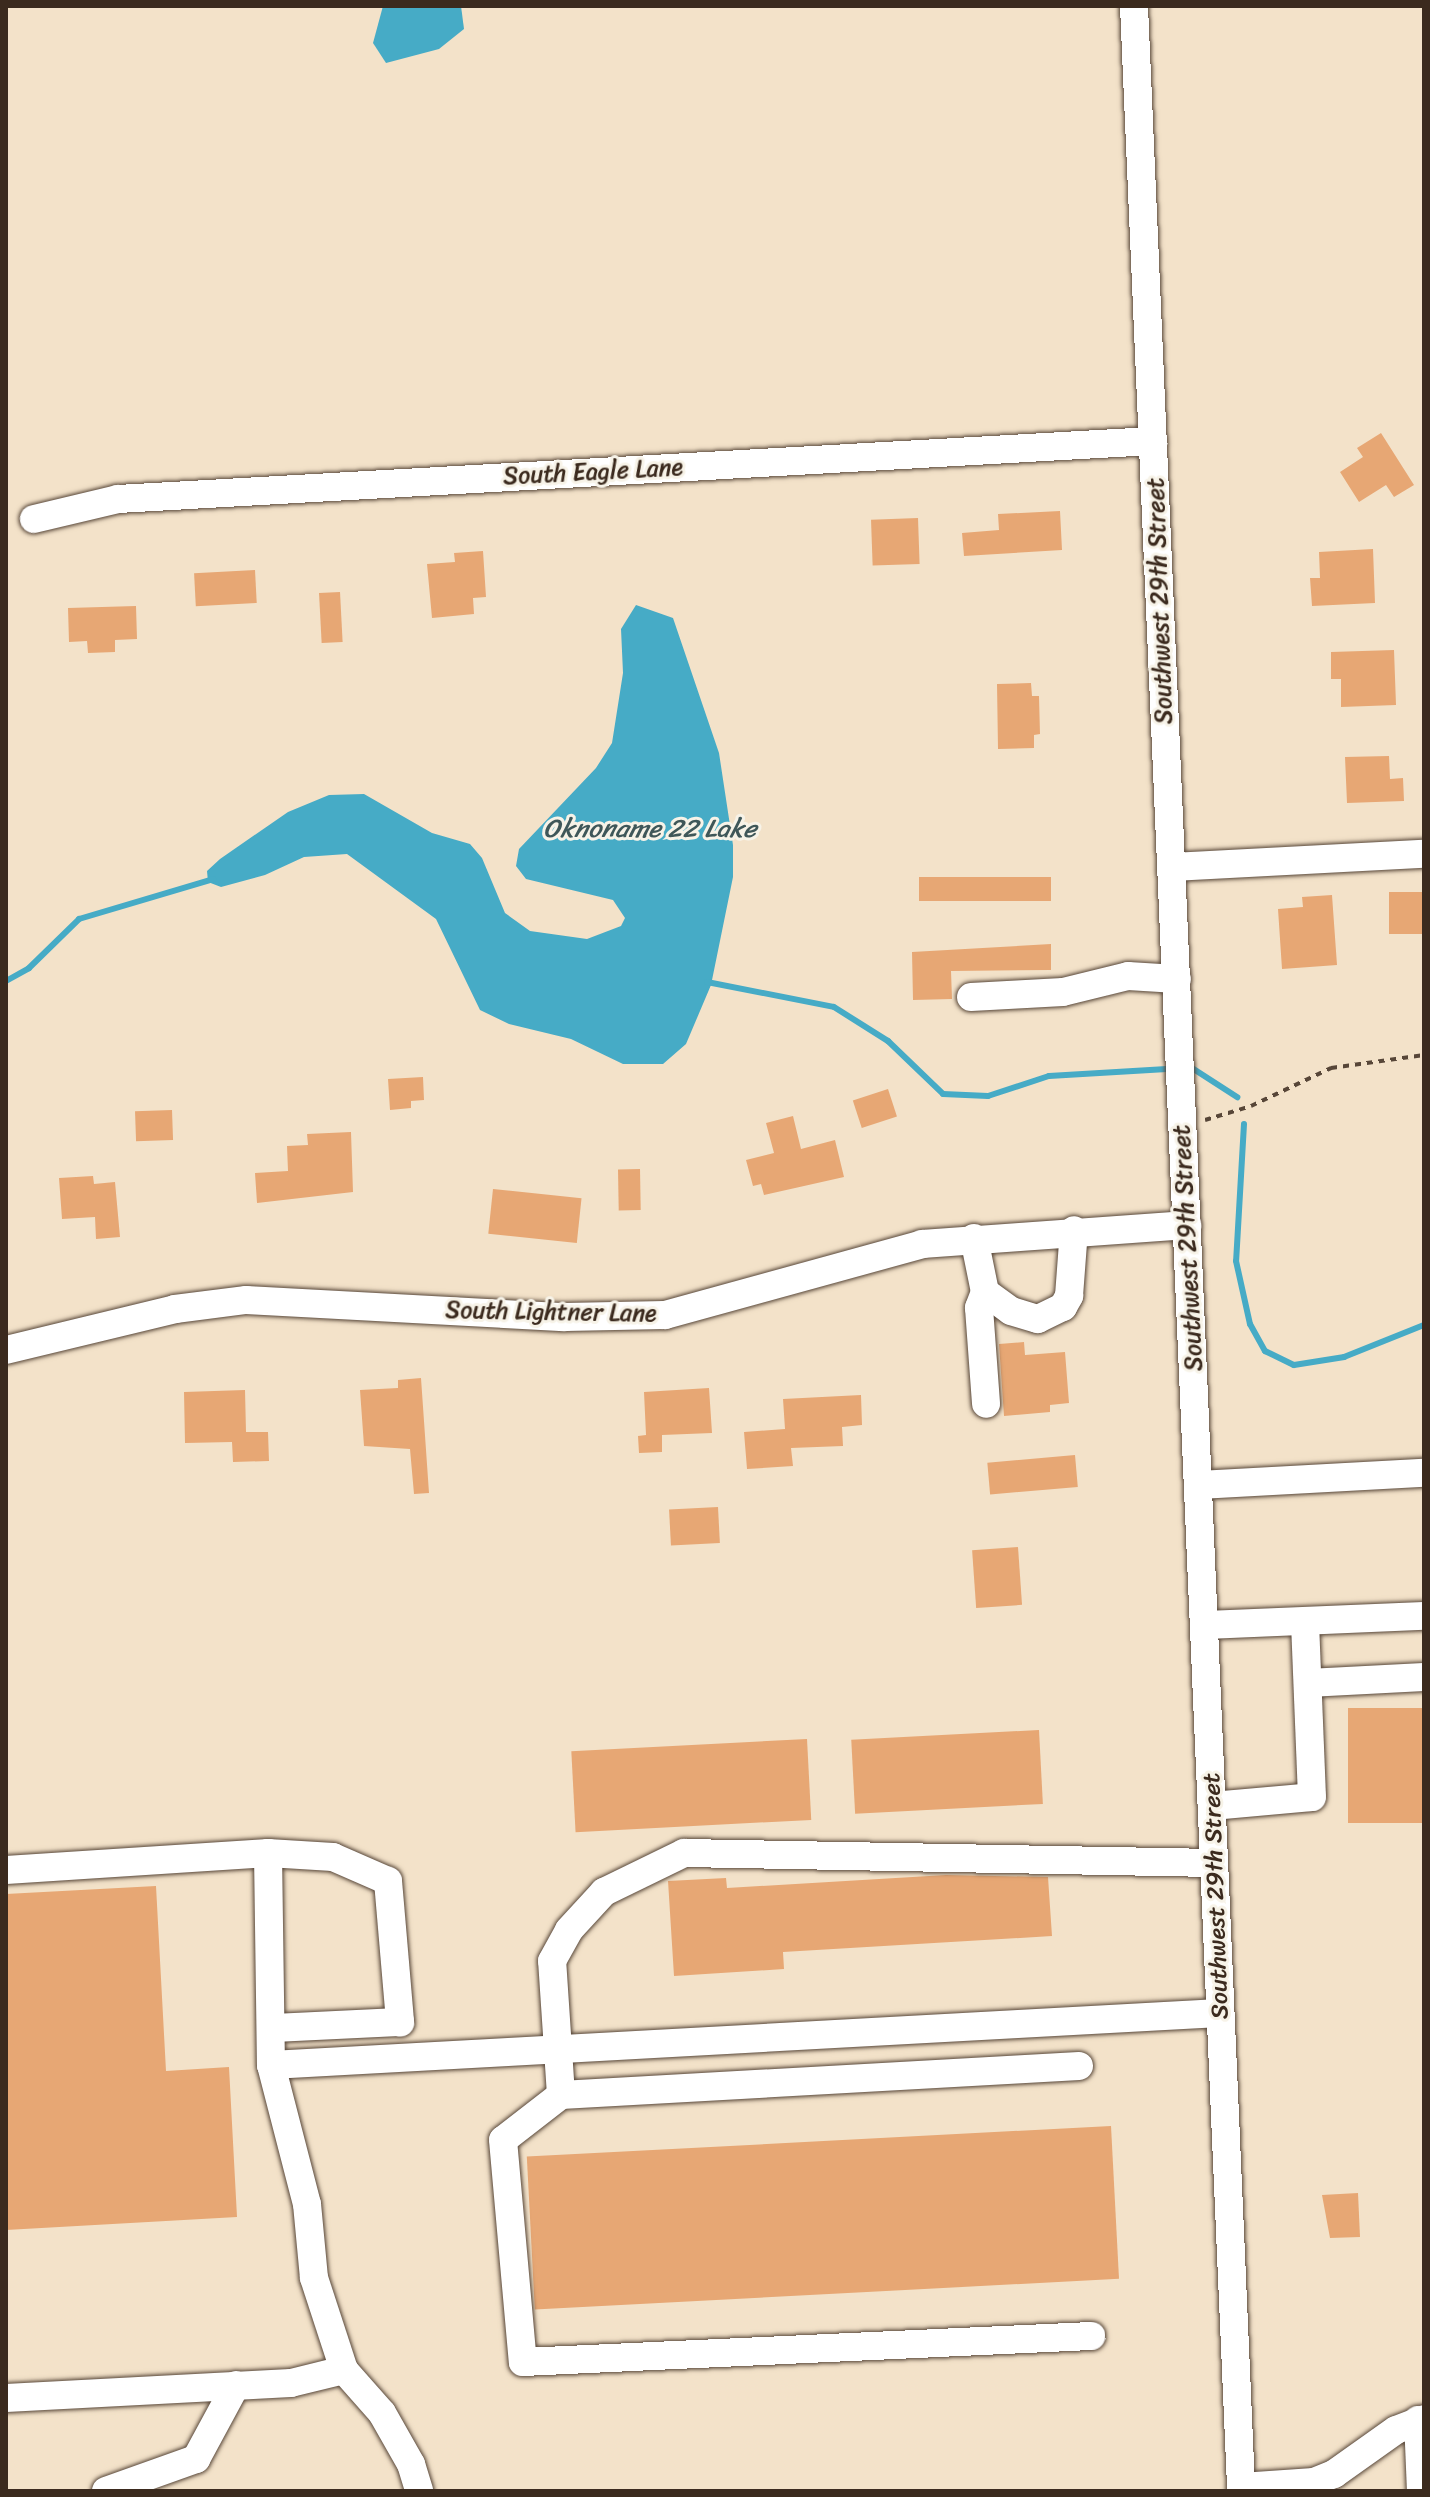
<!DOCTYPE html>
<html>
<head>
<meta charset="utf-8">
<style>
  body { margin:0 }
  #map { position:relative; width:1430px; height:2497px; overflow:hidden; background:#f3e2c9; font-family:Sriracha,sans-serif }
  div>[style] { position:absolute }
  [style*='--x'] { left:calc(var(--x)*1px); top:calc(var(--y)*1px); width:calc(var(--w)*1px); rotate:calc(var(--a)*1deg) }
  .water>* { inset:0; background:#46abc6 }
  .stream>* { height:6px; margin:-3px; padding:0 3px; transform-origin:3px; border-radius:3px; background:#46abc6 }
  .building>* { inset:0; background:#e7a774; transform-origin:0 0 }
  .path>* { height:4px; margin-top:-2px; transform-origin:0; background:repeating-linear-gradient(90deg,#574638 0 6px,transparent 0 12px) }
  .roads { filter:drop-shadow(0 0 2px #574638) drop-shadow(0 0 2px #574638) }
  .minor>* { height:28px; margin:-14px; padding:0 14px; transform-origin:14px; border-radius:14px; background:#fff }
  span { translate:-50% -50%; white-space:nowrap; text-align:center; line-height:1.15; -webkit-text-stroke:6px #f7f3e8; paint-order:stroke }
  .street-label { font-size:24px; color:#3b2a1e }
  .water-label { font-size:26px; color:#3f5759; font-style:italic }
  .frame { position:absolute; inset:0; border:8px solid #3b2a1e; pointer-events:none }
</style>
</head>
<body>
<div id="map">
  <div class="water">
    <div style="clip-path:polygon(383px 6px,461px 6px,464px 29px,439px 49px,386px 63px,373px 43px)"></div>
    <div style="clip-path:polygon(636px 605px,673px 618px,719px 753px,733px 845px,733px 877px,711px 985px,686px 1044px,663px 1064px,623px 1064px,571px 1039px,509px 1024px,480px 1010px,436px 919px,347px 854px,304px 857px,265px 875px,221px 887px,208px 882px,207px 871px,220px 859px,288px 812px,329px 795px,364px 794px,432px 833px,470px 844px,482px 858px,505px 913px,530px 931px,587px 939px,621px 926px,625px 918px,613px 900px,526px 879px,516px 866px,519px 849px,596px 768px,612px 743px,623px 673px,621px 629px)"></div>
  </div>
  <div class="stream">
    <div style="--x:6;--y:981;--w:26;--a:-29"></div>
    <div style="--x:29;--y:968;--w:70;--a:-44.4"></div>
    <div style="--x:79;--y:919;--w:140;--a:-16.6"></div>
    <div style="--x:707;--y:982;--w:129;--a:11.1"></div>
    <div style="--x:834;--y:1007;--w:64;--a:32.2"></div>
    <div style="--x:888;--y:1041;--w:76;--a:43.9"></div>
    <div style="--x:943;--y:1094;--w:45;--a:2.5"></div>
    <div style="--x:988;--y:1096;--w:64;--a:-18.2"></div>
    <div style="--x:1049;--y:1076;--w:118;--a:-3.4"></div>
    <div style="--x:1192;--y:1068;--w:54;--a:32.8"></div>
    <div style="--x:1244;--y:1124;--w:137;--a:93.3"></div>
    <div style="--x:1236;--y:1261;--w:65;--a:77.5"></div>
    <div style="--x:1250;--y:1324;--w:31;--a:61"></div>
    <div style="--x:1265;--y:1351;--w:32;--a:26"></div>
    <div style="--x:1294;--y:1365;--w:51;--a:-9.1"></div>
    <div style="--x:1344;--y:1357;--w:86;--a:-21.8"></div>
  </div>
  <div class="building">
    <div style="clip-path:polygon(1381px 433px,1414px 485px,1394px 497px,1386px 485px,1359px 502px,1340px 472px,1363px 457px,1357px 448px)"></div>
    <div style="clip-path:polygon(1060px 511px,1062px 550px,964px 556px,962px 533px,999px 530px,998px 514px)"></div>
    <div style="left:918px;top:518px;width:46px;height:47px;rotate:88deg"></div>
    <div style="clip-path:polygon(1373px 549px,1375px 603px,1312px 606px,1310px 578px,1320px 578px,1319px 552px)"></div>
    <div style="clip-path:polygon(483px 551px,486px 597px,473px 598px,474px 614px,432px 618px,427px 564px,455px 562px,454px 553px)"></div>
    <div style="left:255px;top:570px;width:33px;height:61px;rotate:87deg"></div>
    <div style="left:340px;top:592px;width:50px;height:21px;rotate:87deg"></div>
    <div style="clip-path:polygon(136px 606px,137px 639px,115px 640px,115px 652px,88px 653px,87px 641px,69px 642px,68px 608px)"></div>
    <div style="clip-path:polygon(1394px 650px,1396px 705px,1341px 707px,1341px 679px,1331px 679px,1331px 652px)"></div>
    <div style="clip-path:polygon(1031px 683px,1032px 696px,1039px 696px,1040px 734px,1034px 735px,1034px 748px,998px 749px,997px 684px)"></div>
    <div style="clip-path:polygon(1389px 756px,1390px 779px,1403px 778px,1404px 801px,1347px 803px,1345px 757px)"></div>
    <div style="left:1051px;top:877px;width:24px;height:132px;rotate:90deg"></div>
    <div style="left:1424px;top:892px;width:42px;height:35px;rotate:90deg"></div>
    <div style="clip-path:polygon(1332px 895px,1337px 965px,1282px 969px,1278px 909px,1303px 907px,1302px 897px)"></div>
    <div style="clip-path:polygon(1051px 944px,1051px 970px,951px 971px,952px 999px,913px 1000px,912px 952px)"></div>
    <div style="clip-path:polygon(423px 1077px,424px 1100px,411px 1101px,411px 1108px,390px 1110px,388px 1079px)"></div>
    <div style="left:888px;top:1089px;width:29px;height:37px;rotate:72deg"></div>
    <div style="left:172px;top:1110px;width:30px;height:37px;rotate:88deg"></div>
    <div style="clip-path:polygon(793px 1116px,801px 1149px,835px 1140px,844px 1177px,764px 1195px,761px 1184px,753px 1186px,746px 1160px,774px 1153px,766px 1123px)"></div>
    <div style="clip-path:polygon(351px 1132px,353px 1192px,257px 1203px,255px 1173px,288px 1171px,287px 1146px,308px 1145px,307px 1134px)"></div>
    <div style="left:640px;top:1169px;width:41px;height:22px;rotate:89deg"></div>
    <div style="clip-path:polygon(93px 1176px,94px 1184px,115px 1182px,120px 1237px,96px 1239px,95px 1217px,62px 1219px,59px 1178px)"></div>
    <div style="left:493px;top:1189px;width:89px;height:45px;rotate:6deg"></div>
    <div style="clip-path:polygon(1024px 1342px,1025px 1355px,1065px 1352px,1069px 1403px,1050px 1405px,1050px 1412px,1004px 1416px,999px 1344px)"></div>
    <div style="clip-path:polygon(421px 1378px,429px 1493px,414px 1494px,410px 1449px,364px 1446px,360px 1390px,398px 1388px,398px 1380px)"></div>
    <div style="clip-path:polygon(709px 1388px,712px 1433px,662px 1435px,662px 1452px,639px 1453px,638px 1436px,646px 1435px,644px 1392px)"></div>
    <div style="clip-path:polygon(245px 1390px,246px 1432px,268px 1432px,269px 1461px,233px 1462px,232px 1442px,185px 1443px,184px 1392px)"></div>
    <div style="clip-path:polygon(861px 1395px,862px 1425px,842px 1427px,843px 1446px,791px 1448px,793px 1466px,747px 1469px,744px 1432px,785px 1429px,783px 1399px)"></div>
    <div style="left:1075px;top:1455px;width:32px;height:88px;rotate:85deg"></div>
    <div style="left:718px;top:1507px;width:36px;height:49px;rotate:87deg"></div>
    <div style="left:1018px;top:1547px;width:58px;height:46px;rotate:86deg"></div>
    <div style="left:1424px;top:1708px;width:115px;height:76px;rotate:90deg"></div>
    <div style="left:1039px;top:1730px;width:74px;height:188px;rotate:87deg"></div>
    <div style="left:807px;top:1739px;width:81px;height:236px;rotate:87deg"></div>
    <div style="clip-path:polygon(946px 1875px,1048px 1877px,1052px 1936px,783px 1952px,784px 1969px,674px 1976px,668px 1881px,726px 1878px,727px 1888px)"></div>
    <div style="clip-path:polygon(156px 1886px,166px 2071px,229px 2067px,237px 2217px,6px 2230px,6px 1894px)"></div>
    <div style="left:1111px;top:2126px;width:153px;height:585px;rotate:87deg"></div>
    <div style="clip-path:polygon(1358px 2193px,1360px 2237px,1330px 2238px,1322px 2195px)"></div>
  </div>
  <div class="path">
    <div style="--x:1205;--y:1120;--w:48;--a:-16.9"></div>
    <div style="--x:1251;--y:1106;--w:89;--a:-25.4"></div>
    <div style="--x:1331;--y:1068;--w:94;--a:-8"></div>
  </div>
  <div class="roads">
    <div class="minor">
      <div style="--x:1134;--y:6;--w:2487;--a:87.53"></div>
      <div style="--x:34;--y:519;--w:86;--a:-13.4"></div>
      <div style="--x:118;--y:499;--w:1037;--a:-3.21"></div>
      <div style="--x:1172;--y:867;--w:252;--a:-3"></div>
      <div style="--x:971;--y:997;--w:92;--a:-3.1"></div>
      <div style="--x:1063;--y:992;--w:67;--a:-13.8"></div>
      <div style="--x:1128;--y:976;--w:49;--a:3.5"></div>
      <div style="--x:974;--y:1238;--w:55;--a:78.5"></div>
      <div style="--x:985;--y:1292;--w:32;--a:36"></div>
      <div style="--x:1011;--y:1311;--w:28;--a:17"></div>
      <div style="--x:1038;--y:1319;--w:28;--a:-26"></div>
      <div style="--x:1063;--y:1307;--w:13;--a:-61"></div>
      <div style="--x:1069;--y:1296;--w:66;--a:-85.7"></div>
      <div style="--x:985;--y:1292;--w:17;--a:111"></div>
      <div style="--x:979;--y:1308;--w:96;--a:85.8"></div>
      <div style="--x:6;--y:1350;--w:174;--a:-13.6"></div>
      <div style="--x:175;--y:1309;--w:72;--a:-7.2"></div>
      <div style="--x:246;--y:1300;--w:319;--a:3.1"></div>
      <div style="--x:565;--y:1317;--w:100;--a:-1.1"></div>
      <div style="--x:665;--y:1315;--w:267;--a:-15.4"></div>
      <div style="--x:922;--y:1244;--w:266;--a:-4.1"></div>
      <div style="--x:1199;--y:1485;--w:225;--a:-3.1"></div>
      <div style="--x:1206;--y:1625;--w:218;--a:-2.4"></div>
      <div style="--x:1308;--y:1683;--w:116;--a:-3"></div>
      <div style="--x:1212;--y:1806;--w:100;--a:-5.1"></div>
      <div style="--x:1312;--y:1797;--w:174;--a:-92.3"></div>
      <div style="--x:268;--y:1853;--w:65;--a:3.5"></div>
      <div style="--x:333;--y:1857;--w:60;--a:23.6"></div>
      <div style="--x:388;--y:1881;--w:142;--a:85.1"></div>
      <div style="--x:400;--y:2022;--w:128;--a:177.3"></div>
      <div style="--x:6;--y:1870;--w:263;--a:-3.7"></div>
      <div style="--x:268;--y:1853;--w:212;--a:89.2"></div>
      <div style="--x:271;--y:2065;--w:144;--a:75.5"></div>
      <div style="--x:307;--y:2204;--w:74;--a:84.6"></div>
      <div style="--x:314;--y:2278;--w:97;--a:71.9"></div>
      <div style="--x:271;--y:2065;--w:950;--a:-3.14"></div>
      <div style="--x:1079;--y:2066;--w:519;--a:176.8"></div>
      <div style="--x:561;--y:2095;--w:134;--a:-93.8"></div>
      <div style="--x:552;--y:1961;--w:35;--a:-61"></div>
      <div style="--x:569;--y:1930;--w:52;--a:-47.4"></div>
      <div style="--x:604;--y:1892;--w:89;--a:-26"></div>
      <div style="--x:684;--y:1853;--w:530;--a:1.08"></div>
      <div style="--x:561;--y:2095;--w:73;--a:142.2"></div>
      <div style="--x:503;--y:2140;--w:223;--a:84.9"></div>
      <div style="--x:523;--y:2362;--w:569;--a:-2.62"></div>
      <div style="--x:6;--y:2398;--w:285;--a:-3"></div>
      <div style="--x:291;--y:2383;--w:55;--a:-13.8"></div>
      <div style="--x:344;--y:2370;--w:57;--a:48.5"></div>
      <div style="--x:382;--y:2413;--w:59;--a:60.4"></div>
      <div style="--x:411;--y:2464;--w:28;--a:73"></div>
      <div style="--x:1418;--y:2420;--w:71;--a:87.6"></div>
      <div style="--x:1241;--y:2487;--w:73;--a:-3.9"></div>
      <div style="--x:1314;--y:2482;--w:22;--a:-22"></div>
      <div style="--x:1334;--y:2474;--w:76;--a:-35.4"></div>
      <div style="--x:1396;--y:2430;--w:30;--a:-21"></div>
      <div style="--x:106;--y:2491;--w:96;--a:-19.6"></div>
      <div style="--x:196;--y:2459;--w:84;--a:-61.6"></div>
    </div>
  </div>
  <div class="street-label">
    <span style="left:593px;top:472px;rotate:-3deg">South Eagle Lane</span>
    <span style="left:1160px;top:601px;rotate:-92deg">Southwest 29th Street</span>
    <span style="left:1188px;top:1248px;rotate:-93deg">Southwest 29th Street</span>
    <span style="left:551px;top:1312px;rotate:1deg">South Lightner Lane</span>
    <span style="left:1216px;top:1896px;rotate:-92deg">Southwest 29th Street</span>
  </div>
  <div class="water-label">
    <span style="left:650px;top:829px">Oknoname 22 Lake</span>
  </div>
  <div class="frame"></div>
</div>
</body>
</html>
